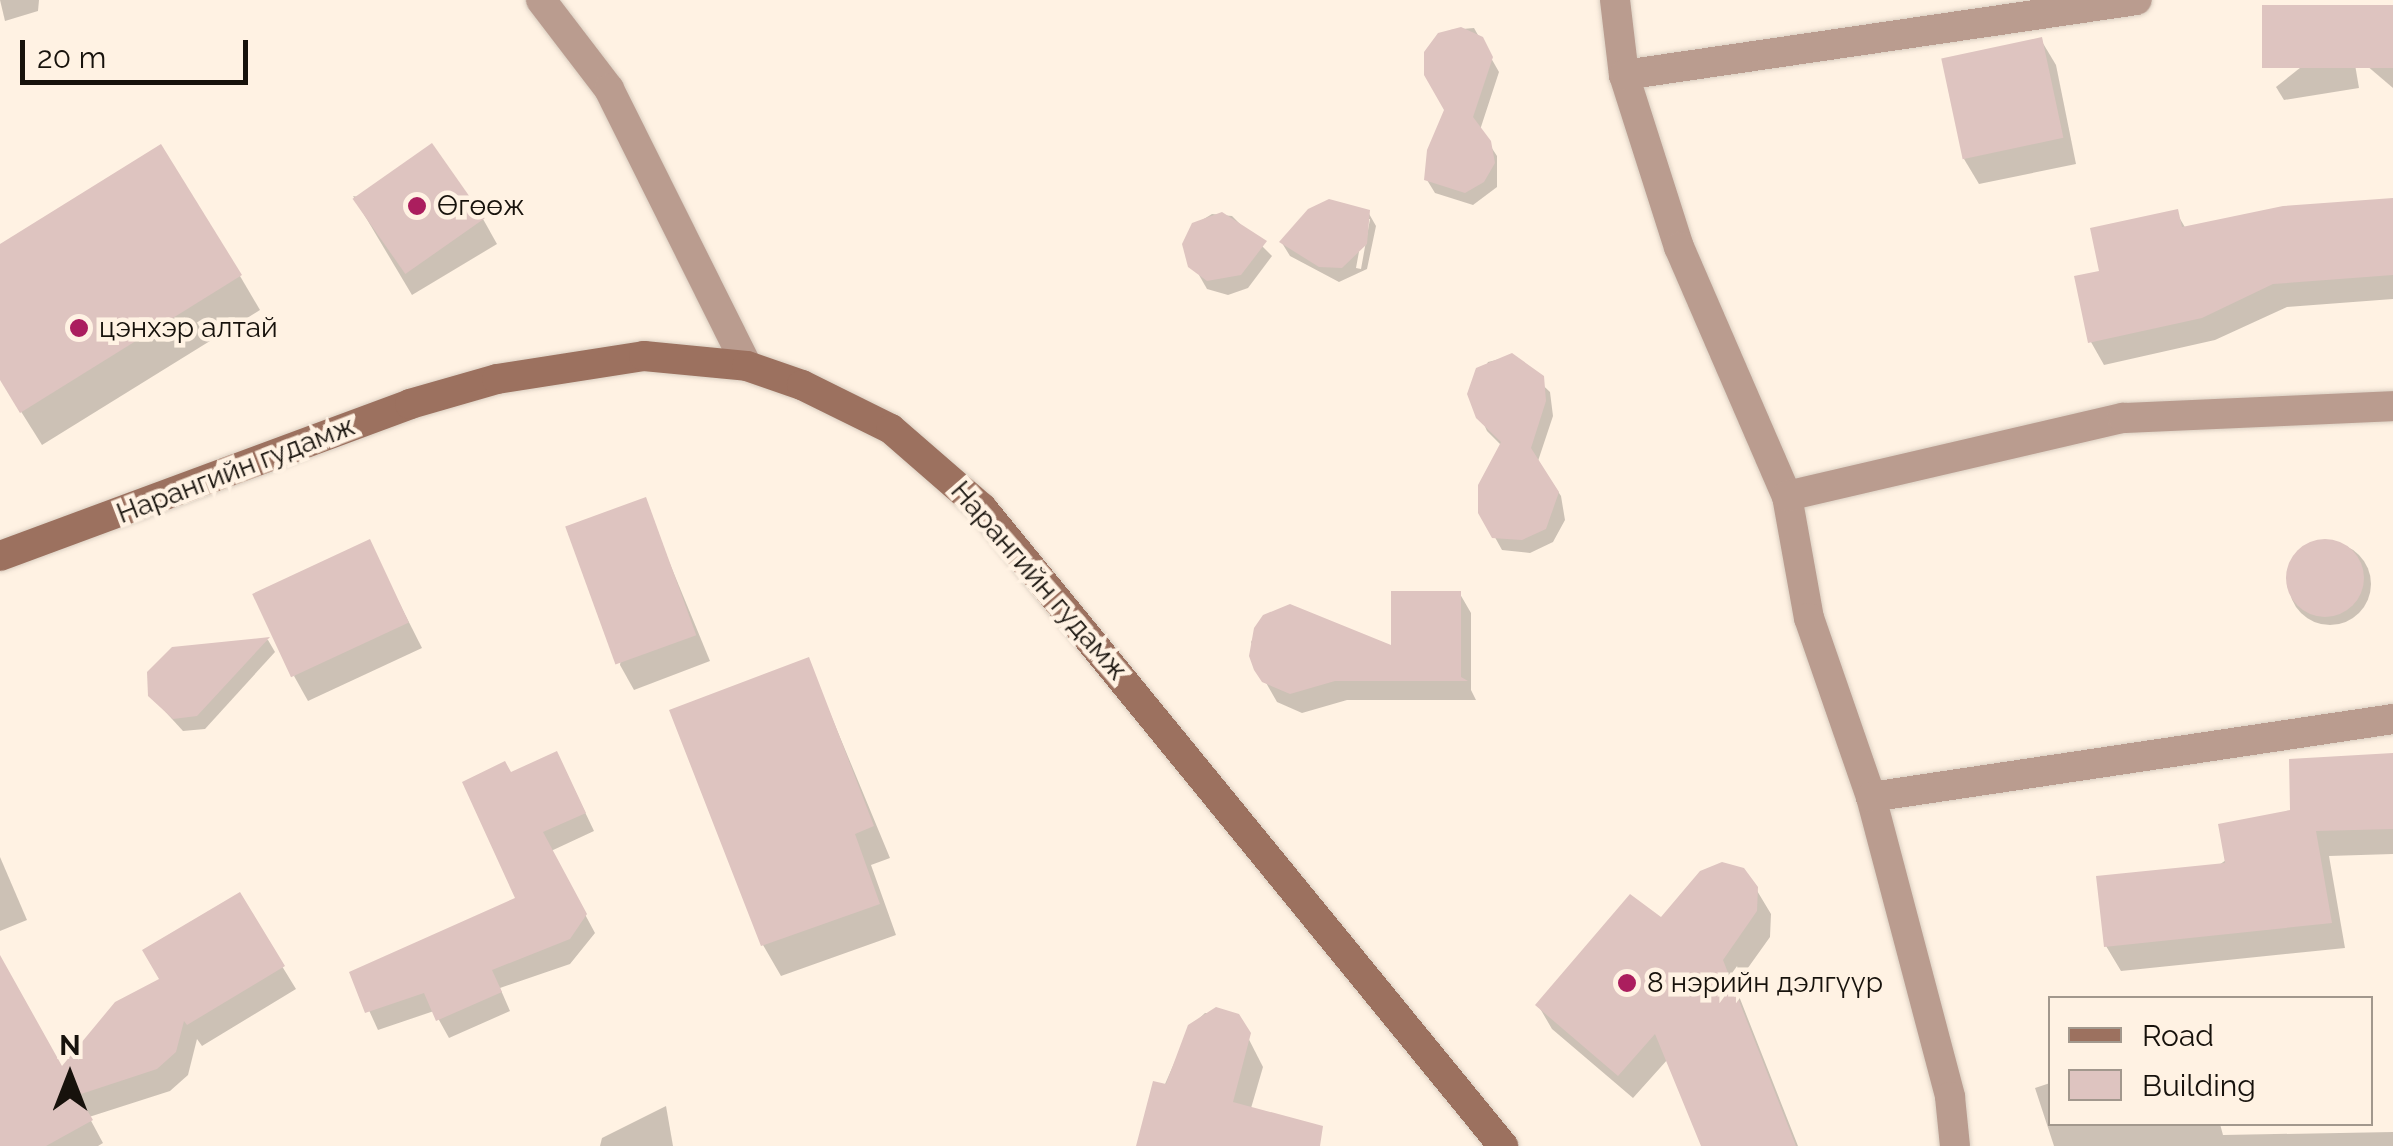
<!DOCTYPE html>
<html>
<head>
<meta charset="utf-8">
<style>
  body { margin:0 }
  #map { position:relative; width:2393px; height:1146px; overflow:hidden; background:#fff2e3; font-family:Raleway,sans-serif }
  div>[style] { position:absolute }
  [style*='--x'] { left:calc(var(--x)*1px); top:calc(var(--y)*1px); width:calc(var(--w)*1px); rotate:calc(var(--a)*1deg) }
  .shadow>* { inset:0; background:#0003 }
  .round { border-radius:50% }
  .building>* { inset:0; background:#dec4c0; transform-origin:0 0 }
  .roads { filter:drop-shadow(0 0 2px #dacec1) drop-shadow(0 0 2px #dacec1) }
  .lane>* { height:30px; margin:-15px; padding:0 15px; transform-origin:15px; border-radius:15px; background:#ba9c8f }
  .street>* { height:30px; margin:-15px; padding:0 15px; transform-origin:15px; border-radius:15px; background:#ba9c8f }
  .secondary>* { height:30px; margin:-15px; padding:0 15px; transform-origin:15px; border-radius:15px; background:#9c715f }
  .dots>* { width:28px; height:28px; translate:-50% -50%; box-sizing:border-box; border:5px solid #fff2e3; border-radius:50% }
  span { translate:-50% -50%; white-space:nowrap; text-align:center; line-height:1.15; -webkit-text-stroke:9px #fff2e3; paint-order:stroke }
  .poi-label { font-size:28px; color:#17120c }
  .left { translate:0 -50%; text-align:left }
  .street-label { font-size:28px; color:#17120c }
  .legend { position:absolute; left:2048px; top:996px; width:325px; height:130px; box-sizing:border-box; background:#fff2e3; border:2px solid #a2988d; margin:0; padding:12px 18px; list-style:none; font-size:30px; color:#17120c }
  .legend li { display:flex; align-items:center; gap:20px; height:50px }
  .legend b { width:50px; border:2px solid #a2988d }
  .north { position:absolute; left:20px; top:1026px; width:100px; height:100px; -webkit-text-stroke:8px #fff2e3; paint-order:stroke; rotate:0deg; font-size:28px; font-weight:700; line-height:40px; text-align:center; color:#17120c }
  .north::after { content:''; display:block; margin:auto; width:35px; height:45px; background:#17120c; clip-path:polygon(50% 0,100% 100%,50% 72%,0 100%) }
  .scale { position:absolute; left:20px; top:40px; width:228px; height:45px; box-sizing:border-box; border:5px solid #17120c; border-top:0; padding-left:12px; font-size:30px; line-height:35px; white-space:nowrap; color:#17120c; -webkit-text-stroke:8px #fff2e3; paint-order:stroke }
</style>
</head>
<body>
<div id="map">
  <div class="shadow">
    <div style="clip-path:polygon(0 0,39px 0,38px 11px,5px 21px)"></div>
    <div style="clip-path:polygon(1474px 28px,1499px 72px,1480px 130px,1497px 156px,1497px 187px,1473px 205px,1435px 193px,1427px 180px,1447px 110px,1450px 30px)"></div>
    <div style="clip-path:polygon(2349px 29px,2359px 88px,2284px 100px,2276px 87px)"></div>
    <div style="clip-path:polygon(2041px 40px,2056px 65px,2076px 164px,1979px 184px,1964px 159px)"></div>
    <div style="clip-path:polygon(2393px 42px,2393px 88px,2366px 65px)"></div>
    <div style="clip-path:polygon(353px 196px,483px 219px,497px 244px,412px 295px)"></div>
    <div style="clip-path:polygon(evenodd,1368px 212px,1376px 226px,1367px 269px,1339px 282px,1290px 256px,1282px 243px,1368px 212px,1365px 219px,1370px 219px,1361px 269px,1356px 268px,1365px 219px)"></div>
    <div style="clip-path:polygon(2176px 212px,2186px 229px,2393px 264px,2393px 299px,2287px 307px,2215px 340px,2104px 365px,2091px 342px,2102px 273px)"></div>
    <div style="clip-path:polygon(1212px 214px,1232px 216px,1272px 256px,1248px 288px,1228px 295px,1207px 289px,1199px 275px,1194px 225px)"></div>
    <div style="clip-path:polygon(0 247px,240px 276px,260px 310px,42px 445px,0 378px)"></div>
    <div style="clip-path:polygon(1512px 356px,1550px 392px,1553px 416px,1538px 461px,1561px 496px,1565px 520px,1553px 542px,1530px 553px,1502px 550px,1481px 512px,1502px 446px,1487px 431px,1470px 394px,1488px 362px)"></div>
    <div style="clip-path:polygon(644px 501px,710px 661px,634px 690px,620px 665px)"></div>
    <div class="round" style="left:2289px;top:543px;width:82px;height:82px"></div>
    <div style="clip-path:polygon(369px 543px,422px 648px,308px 701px,294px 676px)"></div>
    <div style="clip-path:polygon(1460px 594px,1471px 613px,1471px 690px,1476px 700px,1347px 700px,1302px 713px,1277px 702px,1265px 681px,1251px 642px,1265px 617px,1393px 649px)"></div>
    <div style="clip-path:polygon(268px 640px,275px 652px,205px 729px,183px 731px,150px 695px,173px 649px)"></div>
    <div style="clip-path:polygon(808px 660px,890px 858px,871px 865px,896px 935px,781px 976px,763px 945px)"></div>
    <div style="clip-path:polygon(2393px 756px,2393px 854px,2329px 856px,2345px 948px,2121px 971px,2106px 946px,2293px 812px)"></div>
    <div style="clip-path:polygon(566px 772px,594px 831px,551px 851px,595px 933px,570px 964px,500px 988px,510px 1011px,449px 1038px,434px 1011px,378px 1030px,352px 973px,518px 900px,510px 775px)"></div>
    <div style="clip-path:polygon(0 857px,27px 920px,0 931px)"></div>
    <div style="clip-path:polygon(1756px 889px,1771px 914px,1770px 937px,1735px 986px,1798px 1146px,1703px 1146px,1668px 1059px,1633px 1098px,1552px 1029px,1538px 1005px)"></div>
    <div style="clip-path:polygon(239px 896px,296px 989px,202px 1046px,197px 1039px,188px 1075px,170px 1091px,89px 1117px,103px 1143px,98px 1146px,0 1146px,0 960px,62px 1070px,162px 980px)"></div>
    <div style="clip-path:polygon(1205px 1013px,1237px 1016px,1263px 1067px,1240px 1146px,1138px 1146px,1190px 1027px)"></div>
    <div style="clip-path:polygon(2050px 1083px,2050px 1124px,2220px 1124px,2223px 1135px,2393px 1132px,2393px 1146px,2054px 1146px,2035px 1088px)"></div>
    <div style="clip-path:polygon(666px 1106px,673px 1146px,600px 1146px,602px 1138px)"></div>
  </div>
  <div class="building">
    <div style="left:2393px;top:5px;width:63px;height:131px;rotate:90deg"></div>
    <div style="clip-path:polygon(1461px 27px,1483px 37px,1493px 57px,1473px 117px,1491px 141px,1495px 163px,1484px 182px,1465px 193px,1424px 180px,1427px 150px,1444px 110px,1424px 75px,1424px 52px,1438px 33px)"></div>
    <div style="left:2042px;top:37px;width:103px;height:103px;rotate:78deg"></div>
    <div style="left:432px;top:143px;width:92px;height:97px;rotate:55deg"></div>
    <div style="clip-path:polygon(161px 144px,242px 275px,20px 413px,0 380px,0 244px)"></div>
    <div style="clip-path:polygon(2393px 198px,2393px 275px,2273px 284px,2202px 318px,2088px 343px,2074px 276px,2099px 271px,2090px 228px,2178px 209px,2182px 227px,2283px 206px)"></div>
    <div style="clip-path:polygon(1329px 199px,1370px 210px,1367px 244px,1342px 268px,1319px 267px,1279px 242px,1308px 209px)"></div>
    <div style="clip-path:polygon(1222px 212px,1267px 241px,1241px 275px,1207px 281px,1188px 267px,1182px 244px,1192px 223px)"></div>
    <div style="clip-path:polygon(1512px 353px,1544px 376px,1546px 401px,1531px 448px,1559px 492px,1546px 529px,1522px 540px,1492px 538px,1478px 513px,1478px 485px,1501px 442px,1476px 418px,1467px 394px,1476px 368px)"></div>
    <div style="left:646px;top:497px;width:147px;height:86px;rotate:70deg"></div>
    <div class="round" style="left:2286px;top:539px;width:78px;height:78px"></div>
    <div style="left:370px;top:539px;width:92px;height:130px;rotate:65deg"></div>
    <div style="clip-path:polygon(1391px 591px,1461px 591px,1461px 677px,1468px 681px,1335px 681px,1290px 694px,1262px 682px,1254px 670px,1249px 656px,1254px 628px,1263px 615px,1290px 604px,1391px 645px)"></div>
    <div style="clip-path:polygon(270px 637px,197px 716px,173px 719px,148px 696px,147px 672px,172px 647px)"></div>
    <div style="clip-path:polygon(809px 657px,874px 826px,855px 834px,880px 904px,761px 946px,669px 710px)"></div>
    <div style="clip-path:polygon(557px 751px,586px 813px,543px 832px,587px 914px,570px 939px,492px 970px,502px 992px,436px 1021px,424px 993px,365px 1013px,349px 972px,515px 898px,462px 782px,505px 761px,511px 772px)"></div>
    <div style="clip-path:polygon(2393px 753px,2393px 829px,2316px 831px,2332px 923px,2104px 947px,2096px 876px,2225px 863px,2218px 824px,2290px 810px,2289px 759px)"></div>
    <div style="clip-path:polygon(1722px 862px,1744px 868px,1758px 887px,1757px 911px,1723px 960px,1796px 1146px,1701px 1146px,1655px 1034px,1618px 1076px,1535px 1005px,1630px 894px,1661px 917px,1700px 871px)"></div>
    <div style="clip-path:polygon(240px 892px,285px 966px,187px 1025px,184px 1021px,176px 1052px,157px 1069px,78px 1095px,93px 1120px,46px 1146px,0 1146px,0 955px,62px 1066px,115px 1002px,159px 979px,142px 950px)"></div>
    <div style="clip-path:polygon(1216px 1007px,1239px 1014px,1251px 1033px,1233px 1102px,1323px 1126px,1320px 1146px,1136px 1146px,1153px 1081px,1166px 1084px,1188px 1025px)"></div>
  </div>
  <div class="roads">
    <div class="lane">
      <div style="--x:541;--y:0;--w:112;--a:52.6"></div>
      <div style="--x:609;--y:89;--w:309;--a:63.5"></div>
    </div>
    <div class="street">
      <div style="--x:1615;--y:0;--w:76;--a:83.2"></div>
      <div style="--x:1624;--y:75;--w:181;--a:72.3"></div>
      <div style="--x:1679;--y:247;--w:271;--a:66.6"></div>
      <div style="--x:1787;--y:496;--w:124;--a:79.8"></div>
      <div style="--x:1809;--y:618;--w:189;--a:70.9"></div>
      <div style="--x:1871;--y:797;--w:310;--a:75.2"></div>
      <div style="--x:1950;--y:1097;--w:49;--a:84.2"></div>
      <div style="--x:1624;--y:75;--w:518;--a:-8.32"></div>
      <div style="--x:1787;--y:496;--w:345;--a:-13.1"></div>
      <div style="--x:2123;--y:418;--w:270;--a:-2.5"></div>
      <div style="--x:1871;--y:797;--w:528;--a:-8.5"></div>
    </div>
    <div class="secondary">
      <div style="--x:0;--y:556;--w:437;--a:-20.3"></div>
      <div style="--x:410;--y:404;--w:91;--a:-16"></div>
      <div style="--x:497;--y:379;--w:149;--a:-8.9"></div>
      <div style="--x:644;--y:356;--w:103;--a:5.5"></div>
      <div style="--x:747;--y:366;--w:58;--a:19.1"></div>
      <div style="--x:802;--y:385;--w:99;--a:26.3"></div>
      <div style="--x:891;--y:429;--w:121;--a:41"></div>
      <div style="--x:982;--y:508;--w:824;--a:50.76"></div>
    </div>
  </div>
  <div class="dots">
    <div style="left:417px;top:206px;background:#ab1e5e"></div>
    <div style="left:79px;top:328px;background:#ab1e5e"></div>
    <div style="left:1627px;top:983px;background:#ab1e5e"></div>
  </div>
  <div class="poi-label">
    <span class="left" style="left:437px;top:206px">Өгөөж</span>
    <span class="left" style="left:99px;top:328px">цэнхэр алтай</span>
    <span class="left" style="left:1647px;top:983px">8 нэрийн дэлгүүр</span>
  </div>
  <div class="street-label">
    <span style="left:236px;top:470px;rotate:-21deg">Нарангийн гудамж</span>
    <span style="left:1039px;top:581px;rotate:49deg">Нарангийн гудамж</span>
  </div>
  <ul class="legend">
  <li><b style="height:12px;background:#9c715f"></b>Road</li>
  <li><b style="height:28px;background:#dec4c0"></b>Building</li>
  </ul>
  <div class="north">N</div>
  <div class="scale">20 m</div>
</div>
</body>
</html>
